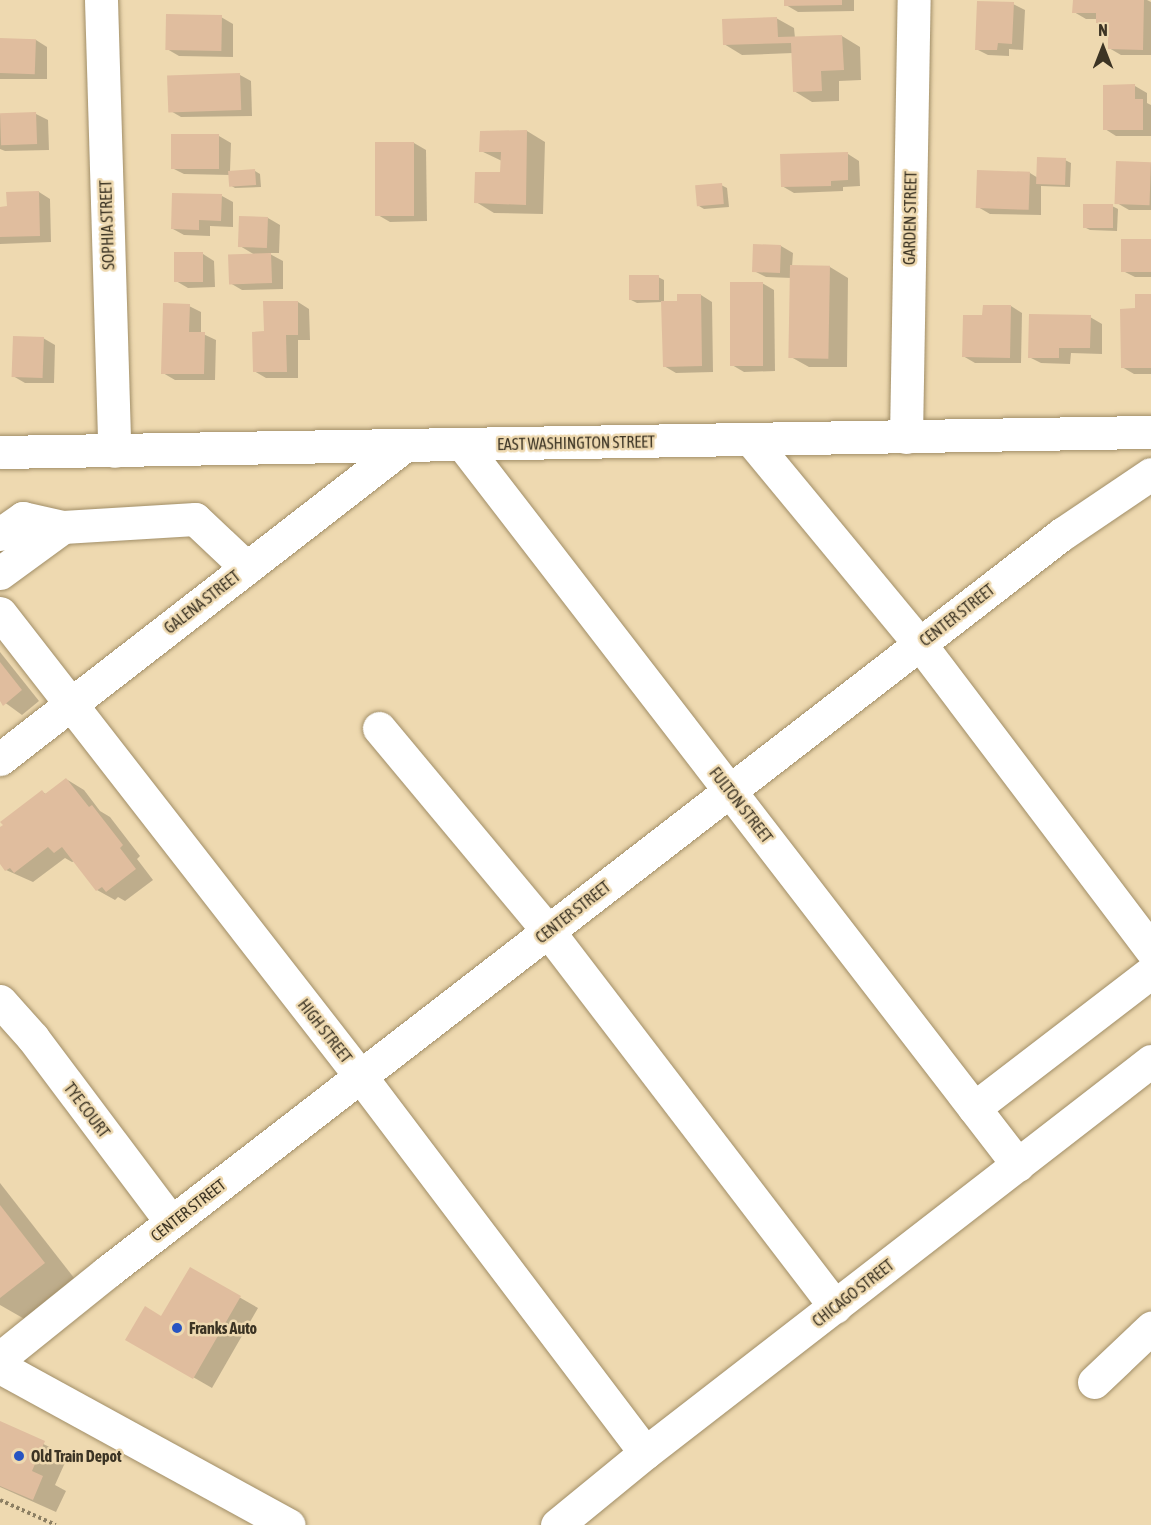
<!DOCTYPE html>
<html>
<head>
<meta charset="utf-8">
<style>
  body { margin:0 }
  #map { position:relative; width:1151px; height:1525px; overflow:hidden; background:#eed9b0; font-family:"Asap Condensed",sans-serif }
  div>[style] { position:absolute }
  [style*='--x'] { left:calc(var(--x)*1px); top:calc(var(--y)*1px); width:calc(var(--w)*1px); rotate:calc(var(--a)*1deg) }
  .shadow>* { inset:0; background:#0003 }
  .building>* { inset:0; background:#e0bd9e; transform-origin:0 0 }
  .path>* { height:4px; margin-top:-2px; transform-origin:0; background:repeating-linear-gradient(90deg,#8c7f63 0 3px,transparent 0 6px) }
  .roads { filter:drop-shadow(0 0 2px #a18e67) drop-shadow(0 0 2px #a18e67) }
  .minor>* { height:33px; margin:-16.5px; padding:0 16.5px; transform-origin:16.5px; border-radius:16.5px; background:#fff }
  .major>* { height:33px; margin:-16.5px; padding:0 16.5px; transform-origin:16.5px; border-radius:16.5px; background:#fff }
  .dots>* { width:16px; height:16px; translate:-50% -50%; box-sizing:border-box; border:3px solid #eed9b0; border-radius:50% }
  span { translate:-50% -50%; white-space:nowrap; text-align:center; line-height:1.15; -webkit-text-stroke:5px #eed9b0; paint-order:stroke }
  .street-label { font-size:16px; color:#3c3424 }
  .poi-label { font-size:16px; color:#3c3424; font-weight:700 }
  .left { translate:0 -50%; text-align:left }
  .north { position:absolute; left:1073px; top:18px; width:60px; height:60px; -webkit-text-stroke:4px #eed9b0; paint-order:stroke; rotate:0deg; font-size:16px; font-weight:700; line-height:24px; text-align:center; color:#3c3424 }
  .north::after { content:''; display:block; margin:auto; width:21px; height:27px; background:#3c3424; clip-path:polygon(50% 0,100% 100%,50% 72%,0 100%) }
</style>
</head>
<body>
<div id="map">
  <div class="shadow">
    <div style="clip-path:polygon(786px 0,854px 0,854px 11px,798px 12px,786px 5px)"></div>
    <div style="clip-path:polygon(1074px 0,1147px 0,1151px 2px,1151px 55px,1121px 55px,1109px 48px,1109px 30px,1097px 23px,1097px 19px,1086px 19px,1074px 12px)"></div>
    <div style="clip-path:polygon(1013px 4px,1025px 10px,1023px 50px,1009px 49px,1009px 56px,988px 55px,976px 49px)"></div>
    <div style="clip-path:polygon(221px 17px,233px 24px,233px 57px,179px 56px,167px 49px)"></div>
    <div style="clip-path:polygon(776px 18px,794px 28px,795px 38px,842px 36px,860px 47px,861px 80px,839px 81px,839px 101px,812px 102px,794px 91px,793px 53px,742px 55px,724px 44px)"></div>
    <div style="clip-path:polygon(0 40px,36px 40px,47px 47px,47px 79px,0 79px)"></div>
    <div style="clip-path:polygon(240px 75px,251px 81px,252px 116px,181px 117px,169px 110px)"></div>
    <div style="clip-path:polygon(1135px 86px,1147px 93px,1147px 103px,1151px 105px,1151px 136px,1116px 136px,1105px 129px)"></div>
    <div style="clip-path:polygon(36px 114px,48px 120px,49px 150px,5px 151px,0 149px,0 115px)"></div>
    <div style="clip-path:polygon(527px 131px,545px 142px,543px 214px,494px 213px,476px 202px,501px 174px,502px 161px,481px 151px)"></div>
    <div style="clip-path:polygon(219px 136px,231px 143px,230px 171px,255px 171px,260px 174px,261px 187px,235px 188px,230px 185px,230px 175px,184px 174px,172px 168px)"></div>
    <div style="clip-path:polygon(414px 143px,426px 150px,427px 221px,390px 222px,378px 215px)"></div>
    <div style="clip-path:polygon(848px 154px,859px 161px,860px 186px,843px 187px,843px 191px,794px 193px,782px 186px)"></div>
    <div style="clip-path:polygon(1065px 160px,1071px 163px,1070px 187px,1041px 186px,1041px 215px,990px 214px,978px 207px,1030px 173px,1038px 178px)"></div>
    <div style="clip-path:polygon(1151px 163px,1151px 210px,1129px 210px,1117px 203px)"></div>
    <div style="clip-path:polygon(721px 185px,727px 188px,729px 207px,704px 209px,699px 206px)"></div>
    <div style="clip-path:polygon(39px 192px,50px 199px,51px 242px,0 244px,0 208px,8px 208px)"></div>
    <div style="clip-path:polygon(222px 196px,233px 202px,233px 227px,210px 226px,210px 236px,184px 235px,173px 229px)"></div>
    <div style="clip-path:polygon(1112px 206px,1118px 209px,1117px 231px,1090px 230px,1084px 227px)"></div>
    <div style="clip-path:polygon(268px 218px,280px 225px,279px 253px,268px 253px,283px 261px,283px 289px,242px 290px,230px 283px,255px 255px,240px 246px)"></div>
    <div style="clip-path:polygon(1151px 240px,1151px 277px,1135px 277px,1123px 271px)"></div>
    <div style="clip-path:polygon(755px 245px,781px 246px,793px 253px,792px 267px,830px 267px,848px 278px,847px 367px,809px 367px,791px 357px,792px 278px,766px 277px,754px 271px)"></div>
    <div style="clip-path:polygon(203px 254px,214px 261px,215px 287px,188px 288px,176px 281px)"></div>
    <div style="clip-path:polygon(658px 277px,664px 280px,664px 302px,678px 302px,701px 295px,712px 302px,713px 372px,676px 373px,664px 366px,663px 302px,637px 303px,631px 300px)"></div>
    <div style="clip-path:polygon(762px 283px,774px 290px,775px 371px,744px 372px,732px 365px)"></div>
    <div style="clip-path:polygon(1151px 295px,1151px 374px,1134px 374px,1122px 367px)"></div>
    <div style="clip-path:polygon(298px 302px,309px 309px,310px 340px,298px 340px,298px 378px,266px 378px,254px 371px,265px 333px)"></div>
    <div style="clip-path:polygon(189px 306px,201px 312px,201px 333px,216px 340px,215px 380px,175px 380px,163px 373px)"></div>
    <div style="clip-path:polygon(1011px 306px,1022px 313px,1021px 363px,975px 363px,963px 356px)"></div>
    <div style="clip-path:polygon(1090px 317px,1102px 324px,1102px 354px,1071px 353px,1070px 364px,1041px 363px,1029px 357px)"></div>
    <div style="clip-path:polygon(43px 338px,55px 345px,54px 383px,25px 383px,13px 376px)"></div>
    <div style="clip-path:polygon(0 652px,39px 701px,22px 715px,0 699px)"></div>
    <div style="clip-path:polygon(66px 779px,84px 790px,100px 811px,110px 817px,140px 856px,137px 859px,153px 880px,125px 901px,118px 897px,115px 900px,97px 890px,75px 861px,72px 862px,65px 858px,33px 882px,6px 870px,0 862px,0 829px,42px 792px,46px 794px)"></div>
    <div style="clip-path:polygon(0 1183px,78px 1283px,28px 1321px,0 1305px)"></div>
    <div style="clip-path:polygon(190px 1269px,258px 1308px,212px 1388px,127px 1339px,162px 1318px)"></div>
    <div style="clip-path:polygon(0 1423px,68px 1456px,55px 1485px,66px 1491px,56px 1512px,0 1487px)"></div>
  </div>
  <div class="building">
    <div style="clip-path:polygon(784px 0,842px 0,842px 5px,784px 6px)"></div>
    <div style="clip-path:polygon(1073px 0,1144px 0,1143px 50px,1108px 49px,1108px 23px,1096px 23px,1096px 13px,1072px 13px)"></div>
    <div style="clip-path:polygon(977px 1px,1014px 2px,1012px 44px,998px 43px,997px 50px,975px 50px)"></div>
    <div style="left:166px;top:14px;width:56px;height:36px;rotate:1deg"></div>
    <div style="clip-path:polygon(777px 17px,778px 37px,842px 35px,844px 70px,821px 71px,822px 91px,793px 92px,791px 43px,723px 45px,722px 19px)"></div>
    <div style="left:0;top:38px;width:36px;height:35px;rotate:2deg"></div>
    <div style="left:240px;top:73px;width:37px;height:73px;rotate:88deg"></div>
    <div style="clip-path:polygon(1135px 84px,1135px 99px,1143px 99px,1143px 130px,1103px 130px,1103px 85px)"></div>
    <div style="left:36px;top:112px;width:32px;height:36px;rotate:88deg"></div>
    <div style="clip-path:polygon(527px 130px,526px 205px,474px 203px,475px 172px,500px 172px,501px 152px,479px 152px,480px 131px)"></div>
    <div style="left:171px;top:134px;width:48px;height:35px"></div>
    <div style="left:375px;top:142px;width:39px;height:74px"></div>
    <div style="clip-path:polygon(848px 152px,848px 180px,831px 181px,831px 186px,781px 187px,780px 154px)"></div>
    <div style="left:1037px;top:157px;width:29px;height:27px;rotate:2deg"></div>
    <div style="left:1116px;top:161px;width:35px;height:43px;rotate:2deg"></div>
    <div style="left:255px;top:169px;width:16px;height:27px;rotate:86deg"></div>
    <div style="left:977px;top:170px;width:53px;height:38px;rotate:2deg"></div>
    <div style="left:722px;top:183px;width:21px;height:27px;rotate:85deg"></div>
    <div style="clip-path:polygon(39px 191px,40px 236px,0 237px,0 207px,7px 206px,6px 192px)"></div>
    <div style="clip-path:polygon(172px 193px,222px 194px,221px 221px,199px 220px,199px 230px,171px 229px)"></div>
    <div style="left:1083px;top:204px;width:30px;height:24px"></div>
    <div style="left:239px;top:216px;width:29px;height:31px;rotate:2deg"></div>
    <div style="left:1121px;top:239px;width:30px;height:33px"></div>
    <div style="left:753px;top:244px;width:28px;height:28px;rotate:2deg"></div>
    <div style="left:203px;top:252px;width:30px;height:29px;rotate:90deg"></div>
    <div style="left:271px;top:253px;width:30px;height:43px;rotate:88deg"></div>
    <div style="left:790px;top:265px;width:40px;height:93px;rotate:1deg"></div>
    <div style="left:659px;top:275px;width:25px;height:30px;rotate:90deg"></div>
    <div style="left:730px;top:282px;width:33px;height:84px"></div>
    <div style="clip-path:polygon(677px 294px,701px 294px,702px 366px,663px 367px,661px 301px,677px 301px)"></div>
    <div style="clip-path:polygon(1135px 294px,1151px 294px,1151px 368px,1121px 368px,1120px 309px,1135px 308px)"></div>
    <div style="clip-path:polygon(263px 301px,298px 301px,298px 335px,286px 335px,287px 372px,253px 372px,252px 332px,264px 331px)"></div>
    <div style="clip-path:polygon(163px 303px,190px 304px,189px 332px,205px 332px,204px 374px,161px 374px)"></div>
    <div style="clip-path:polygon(983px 305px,1011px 305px,1010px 358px,962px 357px,963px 315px,982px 315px)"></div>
    <div style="clip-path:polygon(1029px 314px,1091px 315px,1090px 348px,1059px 348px,1059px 358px,1028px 358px)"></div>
    <div style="left:13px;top:336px;width:31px;height:41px;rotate:2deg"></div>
    <div style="clip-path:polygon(0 662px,22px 690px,3px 706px,0 701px)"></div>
    <div style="clip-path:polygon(66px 778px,89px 807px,92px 805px,123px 845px,120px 848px,136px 869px,106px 892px,102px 887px,96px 891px,62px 847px,54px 853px,48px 847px,14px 873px,10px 868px,5px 871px,0 864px,0 827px,3px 825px,0 822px,42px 790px,45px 794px)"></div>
    <div style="clip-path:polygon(0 1205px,45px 1263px,0 1298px)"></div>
    <div style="clip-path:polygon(190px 1267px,241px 1296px,193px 1379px,125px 1340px,145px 1306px,161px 1316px)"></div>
    <div style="clip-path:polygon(0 1421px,45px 1441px,32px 1471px,43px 1476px,33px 1500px,0 1486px)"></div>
  </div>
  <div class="path">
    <div style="--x:0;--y:1500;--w:61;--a:24.1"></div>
  </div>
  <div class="roads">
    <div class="minor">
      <div style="--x:101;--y:0;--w:451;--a:88.3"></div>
      <div style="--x:906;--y:437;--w:437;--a:-89"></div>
      <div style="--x:751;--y:440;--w:265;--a:50.4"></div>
      <div style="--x:920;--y:644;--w:383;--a:52.9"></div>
      <div style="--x:463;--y:445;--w:909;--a:52.37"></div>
      <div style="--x:0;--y:534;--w:28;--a:-35"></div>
      <div style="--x:23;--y:518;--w:41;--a:12.7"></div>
      <div style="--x:63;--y:527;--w:132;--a:-3.5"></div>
      <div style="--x:195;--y:519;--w:71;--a:43.3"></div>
      <div style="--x:0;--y:573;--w:78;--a:-36.1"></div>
      <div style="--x:0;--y:613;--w:588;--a:52.12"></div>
      <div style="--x:361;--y:1077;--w:471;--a:52.9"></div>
      <div style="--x:379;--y:728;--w:264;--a:50.2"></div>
      <div style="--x:548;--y:931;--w:473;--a:52.6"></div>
      <div style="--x:0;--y:759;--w:511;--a:-37.77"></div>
      <div style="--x:0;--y:1001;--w:50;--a:48.3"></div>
      <div style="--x:33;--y:1038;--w:230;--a:53.1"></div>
      <div style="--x:974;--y:1108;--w:223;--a:-37.5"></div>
      <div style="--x:0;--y:1358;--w:137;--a:-38.8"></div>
      <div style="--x:107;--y:1272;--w:1207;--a:-37.7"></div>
      <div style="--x:1062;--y:534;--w:107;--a:-34"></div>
      <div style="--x:0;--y:1367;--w:329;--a:28.7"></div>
      <div style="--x:1094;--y:1382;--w:79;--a:-43.5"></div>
      <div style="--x:557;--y:1525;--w:114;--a:-39.3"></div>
      <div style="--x:645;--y:1453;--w:640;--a:-37.77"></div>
    </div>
    <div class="major">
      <div style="--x:0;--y:452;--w:1151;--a:-1"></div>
    </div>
  </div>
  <div class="dots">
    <div style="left:177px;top:1328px;background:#2754c2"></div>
    <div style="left:19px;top:1456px;background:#2754c2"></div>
  </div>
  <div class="street-label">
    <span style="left:910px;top:218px;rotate:-89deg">GARDEN STREET</span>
    <span style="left:107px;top:225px;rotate:-92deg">SOPHIA STREET</span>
    <span style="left:576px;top:443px;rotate:-1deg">EAST WASHINGTON STREET</span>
    <span style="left:202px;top:602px;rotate:-38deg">GALENA STREET</span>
    <span style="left:957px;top:615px;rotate:-38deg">CENTER STREET</span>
    <span style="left:741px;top:805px;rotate:52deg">FULTON STREET</span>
    <span style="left:573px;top:912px;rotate:-38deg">CENTER STREET</span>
    <span style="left:325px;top:1031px;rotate:52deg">HIGH STREET</span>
    <span style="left:87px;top:1110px;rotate:53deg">TYE COURT</span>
    <span style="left:188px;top:1210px;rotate:-38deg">CENTER STREET</span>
    <span style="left:853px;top:1293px;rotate:-38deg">CHICAGO STREET</span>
  </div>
  <div class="poi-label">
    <span class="left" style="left:189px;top:1328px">Franks Auto</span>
    <span class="left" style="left:31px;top:1456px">Old Train Depot</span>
  </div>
  <div class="north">N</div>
</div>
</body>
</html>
